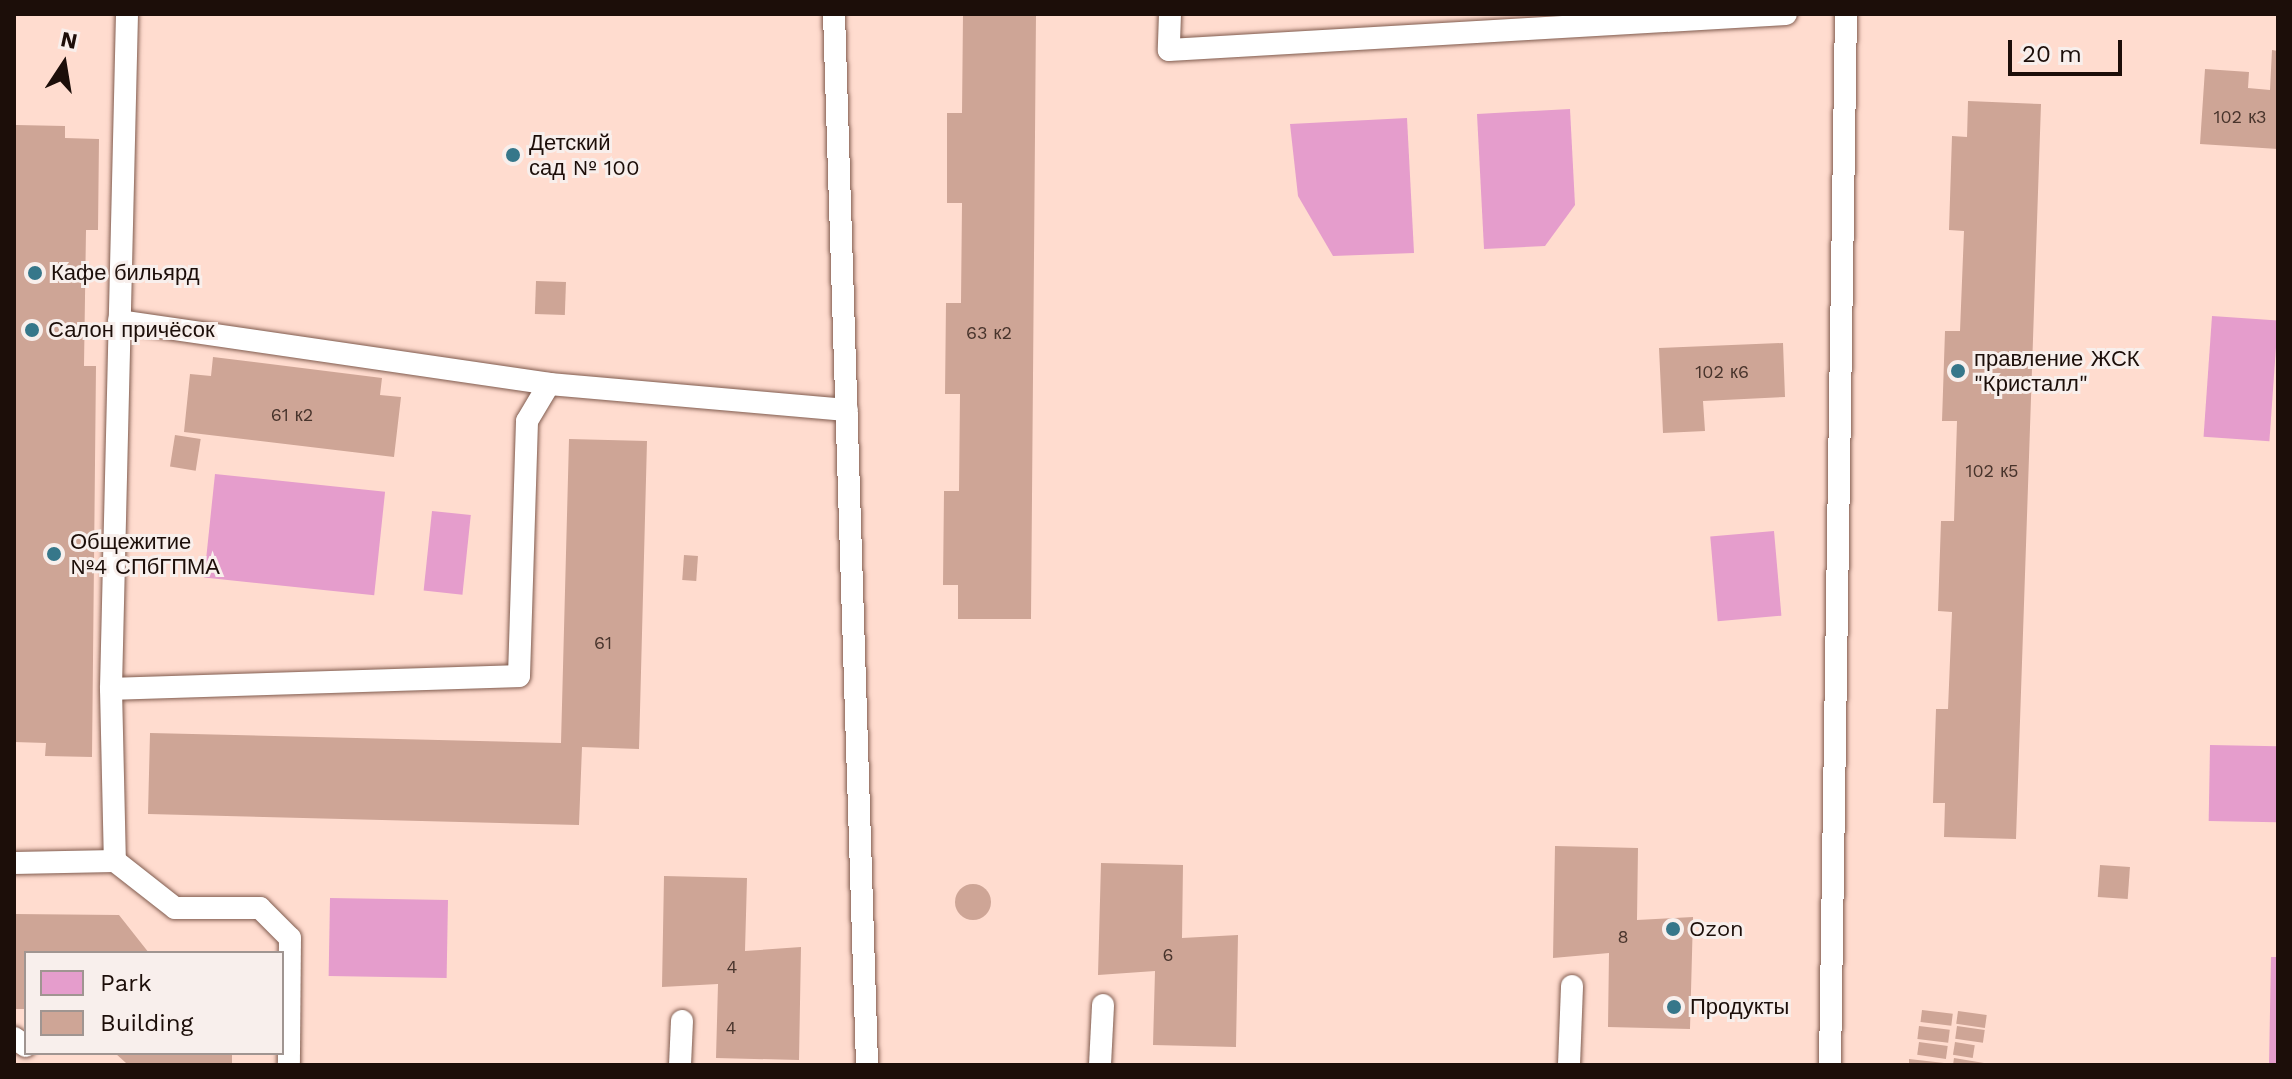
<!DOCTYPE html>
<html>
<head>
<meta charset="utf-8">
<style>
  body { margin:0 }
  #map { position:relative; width:2292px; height:1079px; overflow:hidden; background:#ffdccf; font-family:"Work Sans",sans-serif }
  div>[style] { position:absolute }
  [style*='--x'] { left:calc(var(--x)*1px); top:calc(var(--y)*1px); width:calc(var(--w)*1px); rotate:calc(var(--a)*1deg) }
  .green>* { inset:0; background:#e59dcc; transform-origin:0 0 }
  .building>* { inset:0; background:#cea596; transform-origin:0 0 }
  .round { border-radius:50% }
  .roads { filter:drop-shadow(0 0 2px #805b4e) drop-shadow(0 0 2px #805b4e) }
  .service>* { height:22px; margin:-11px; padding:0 11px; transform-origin:11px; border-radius:11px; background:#fff }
  .dots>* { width:22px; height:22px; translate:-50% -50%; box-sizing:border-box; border:4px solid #f8efec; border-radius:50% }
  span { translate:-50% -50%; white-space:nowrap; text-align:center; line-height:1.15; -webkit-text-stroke:6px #f8efec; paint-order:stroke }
  .number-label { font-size:18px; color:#48342c }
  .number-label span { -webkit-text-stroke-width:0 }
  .poi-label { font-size:22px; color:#1c0e09 }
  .left { translate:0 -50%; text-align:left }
  .frame { position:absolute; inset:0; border:16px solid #1c0e09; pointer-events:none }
  .legend { position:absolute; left:24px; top:951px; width:260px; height:104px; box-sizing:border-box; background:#f8efec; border:2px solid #a09591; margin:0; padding:10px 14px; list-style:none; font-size:24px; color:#1c0e09 }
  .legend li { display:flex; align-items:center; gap:16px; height:40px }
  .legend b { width:40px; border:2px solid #a09591 }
  .north { position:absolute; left:24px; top:24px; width:80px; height:80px; -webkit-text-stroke:6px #f8efec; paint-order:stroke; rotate:12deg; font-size:22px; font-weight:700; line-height:32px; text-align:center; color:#1c0e09 }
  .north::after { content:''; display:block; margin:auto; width:28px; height:36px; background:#1c0e09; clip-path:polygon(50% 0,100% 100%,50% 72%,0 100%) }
  .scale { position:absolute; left:2008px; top:40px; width:114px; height:36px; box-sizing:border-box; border:4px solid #1c0e09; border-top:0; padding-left:10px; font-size:24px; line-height:28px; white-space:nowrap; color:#1c0e09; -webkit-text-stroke:6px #f8efec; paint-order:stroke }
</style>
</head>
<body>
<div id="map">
  <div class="green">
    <div style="clip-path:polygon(1570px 109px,1575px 205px,1545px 246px,1484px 249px,1477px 114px)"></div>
    <div style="clip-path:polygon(1407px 118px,1414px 253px,1333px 256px,1298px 196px,1290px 124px)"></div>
    <div style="left:2212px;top:316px;width:66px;height:121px;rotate:4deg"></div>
    <div style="left:215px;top:474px;width:171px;height:104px;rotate:6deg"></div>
    <div style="left:432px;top:511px;width:39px;height:80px;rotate:6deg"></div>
    <div style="left:1774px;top:531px;width:85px;height:64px;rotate:85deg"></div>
    <div style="left:2210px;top:745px;width:68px;height:76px;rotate:1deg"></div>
    <div style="left:330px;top:898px;width:118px;height:78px;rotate:1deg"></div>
    <div style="clip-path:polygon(2271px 957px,2278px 957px,2278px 1065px,2269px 1065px)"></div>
  </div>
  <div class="building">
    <div style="clip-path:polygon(963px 14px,1036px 14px,1031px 619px,958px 619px,958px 585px,943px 585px,944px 491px,959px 491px,960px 394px,945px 394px,946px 303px,961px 303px,962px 203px,947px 203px,947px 113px,962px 113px)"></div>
    <div style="clip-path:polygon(2272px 50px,2278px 51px,2278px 149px,2200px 144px,2205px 69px,2249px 72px,2248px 88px,2270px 90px)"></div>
    <div style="clip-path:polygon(1968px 101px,2041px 104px,2016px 839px,1944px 837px,1945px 803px,1933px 803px,1936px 709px,1948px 709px,1952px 612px,1938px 611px,1941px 521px,1954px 521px,1957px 421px,1942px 421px,1945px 331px,1960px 331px,1964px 231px,1949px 230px,1952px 136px,1967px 137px)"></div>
    <div style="clip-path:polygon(16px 125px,65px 126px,65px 138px,99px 139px,98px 230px,86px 230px,84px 366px,96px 366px,92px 757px,45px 756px,46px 743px,14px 742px)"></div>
    <div style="left:536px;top:281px;width:30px;height:33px;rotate:2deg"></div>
    <div style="clip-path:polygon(1783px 343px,1785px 397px,1703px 401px,1705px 431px,1663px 433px,1659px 348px)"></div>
    <div style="clip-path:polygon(213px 357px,382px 378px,380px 395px,401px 397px,394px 457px,184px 432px,190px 374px,211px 376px)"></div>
    <div style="left:175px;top:435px;width:26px;height:32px;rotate:9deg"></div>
    <div style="clip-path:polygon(569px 439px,647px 441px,639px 749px,582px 747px,579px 825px,148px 814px,150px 733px,561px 743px)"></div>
    <div style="left:684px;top:555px;width:14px;height:25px;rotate:4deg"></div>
    <div style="clip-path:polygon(1555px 846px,1638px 848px,1637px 920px,1693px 917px,1690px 1029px,1608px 1027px,1609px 953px,1553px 958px)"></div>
    <div style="clip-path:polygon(1101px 863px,1183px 865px,1182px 938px,1238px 935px,1236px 1047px,1153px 1045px,1155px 971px,1098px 975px)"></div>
    <div style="left:2100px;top:865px;width:30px;height:32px;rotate:4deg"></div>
    <div style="clip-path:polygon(664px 876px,747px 878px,745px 951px,801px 947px,799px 1060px,716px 1058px,718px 984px,662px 987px)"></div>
    <div class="round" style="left:955px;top:884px;width:36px;height:36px"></div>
    <div style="clip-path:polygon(14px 914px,119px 915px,149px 953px,26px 953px,26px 1009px,14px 1009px)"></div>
    <div style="left:1922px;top:1010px;width:31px;height:12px;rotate:7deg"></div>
    <div style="left:1958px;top:1011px;width:29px;height:13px;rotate:8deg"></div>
    <div style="left:1919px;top:1026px;width:31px;height:13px;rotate:7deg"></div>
    <div style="left:1957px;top:1026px;width:28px;height:13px;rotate:8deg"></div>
    <div style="left:1919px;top:1042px;width:29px;height:13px;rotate:8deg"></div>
    <div style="left:1955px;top:1042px;width:20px;height:13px;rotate:9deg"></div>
    <div style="clip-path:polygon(115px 1053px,232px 1053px,232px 1065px,126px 1063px)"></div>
    <div style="clip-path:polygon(1954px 1058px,1984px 1063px,1984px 1065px,1953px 1065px)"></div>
    <div style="clip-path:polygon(1909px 1059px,1944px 1063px,1944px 1065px,1909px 1065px)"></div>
  </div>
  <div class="roads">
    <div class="service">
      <div style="--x:127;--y:14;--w:675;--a:91.36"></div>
      <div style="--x:111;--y:689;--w:172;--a:88.7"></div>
      <div style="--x:115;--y:861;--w:76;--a:38.1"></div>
      <div style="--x:175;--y:908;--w:85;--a:0"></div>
      <div style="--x:260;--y:908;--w:42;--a:45"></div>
      <div style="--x:290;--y:938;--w:127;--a:90.5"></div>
      <div style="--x:834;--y:14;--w:1052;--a:88.2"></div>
      <div style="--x:1170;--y:14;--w:36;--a:92"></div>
      <div style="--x:1169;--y:50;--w:618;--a:-3.34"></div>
      <div style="--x:119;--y:321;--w:435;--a:8.3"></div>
      <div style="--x:549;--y:384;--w:299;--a:5"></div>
      <div style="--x:111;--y:689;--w:408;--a:-1.8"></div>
      <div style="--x:519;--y:676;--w:255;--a:-88.2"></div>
      <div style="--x:527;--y:421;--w:43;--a:-59.3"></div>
      <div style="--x:14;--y:863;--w:101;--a:-1.1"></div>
      <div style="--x:14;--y:1038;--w:14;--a:34"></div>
      <div style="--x:680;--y:1065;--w:44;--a:-87.4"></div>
      <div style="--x:1100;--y:1065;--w:60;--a:-87.1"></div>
      <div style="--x:1569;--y:1065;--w:79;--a:-87.8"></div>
      <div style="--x:1830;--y:1065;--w:1051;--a:-89.13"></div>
    </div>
  </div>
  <div class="dots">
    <div style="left:513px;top:155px;background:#36778a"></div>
    <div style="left:35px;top:273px;background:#36778a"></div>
    <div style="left:32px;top:330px;background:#36778a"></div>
    <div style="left:1958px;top:371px;background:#36778a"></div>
    <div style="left:54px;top:554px;background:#36778a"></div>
    <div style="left:1673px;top:929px;background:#36778a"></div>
    <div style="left:1674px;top:1007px;background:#36778a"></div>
  </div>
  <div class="number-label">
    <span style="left:2240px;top:117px">102 к3</span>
    <span style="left:989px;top:333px">63 к2</span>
    <span style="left:1722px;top:372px">102 к6</span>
    <span style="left:292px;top:415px">61 к2</span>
    <span style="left:1992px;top:471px">102 к5</span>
    <span style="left:603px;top:643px">61</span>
    <span style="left:1623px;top:937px">8</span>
    <span style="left:1168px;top:955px">6</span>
    <span style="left:732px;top:967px">4</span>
    <span style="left:731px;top:1028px">4</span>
  </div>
  <div class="poi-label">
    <span class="left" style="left:529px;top:155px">Детский<br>сад № 100</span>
    <span class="left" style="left:51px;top:273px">Кафе бильярд</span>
    <span class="left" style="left:48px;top:330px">Салон причёсок</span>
    <span class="left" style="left:1974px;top:371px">правление ЖСК<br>"Кристалл"</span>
    <span class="left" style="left:70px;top:554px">Общежитие<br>№4 СПбГПМА</span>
    <span class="left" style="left:1689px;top:929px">Ozon</span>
    <span class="left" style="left:1690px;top:1007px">Продукты</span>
  </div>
  <div class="frame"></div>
  <ul class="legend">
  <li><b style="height:22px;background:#e59dcc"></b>Park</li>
  <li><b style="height:22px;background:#cea596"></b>Building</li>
  </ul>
  <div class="north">N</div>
  <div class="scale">20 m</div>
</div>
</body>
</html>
